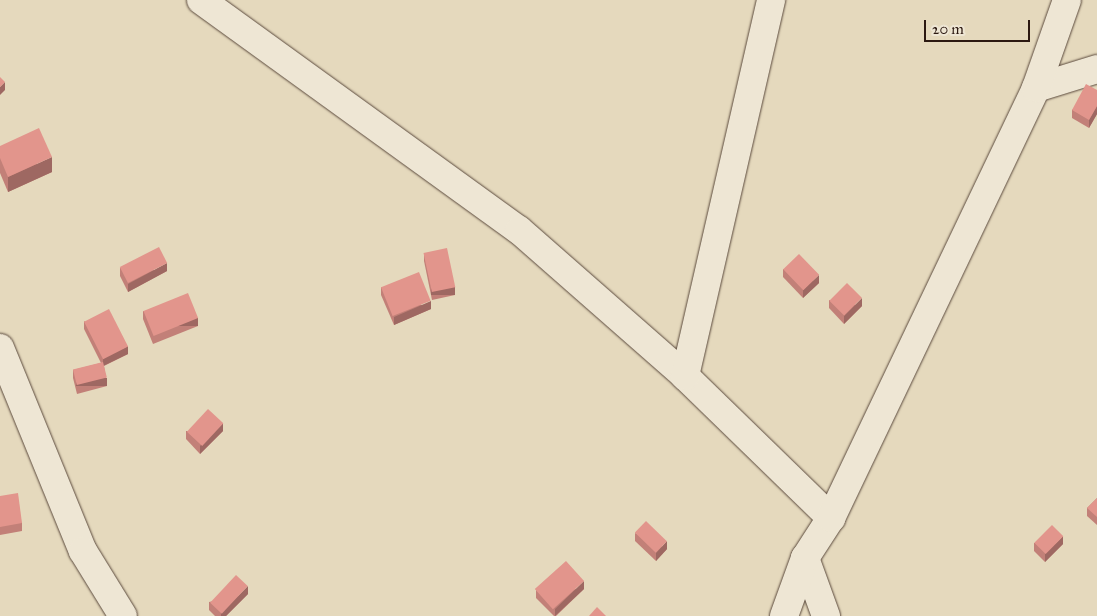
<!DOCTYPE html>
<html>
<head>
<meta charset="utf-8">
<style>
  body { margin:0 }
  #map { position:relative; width:1097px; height:616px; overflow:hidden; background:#e5d9bd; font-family:"IM FELL Great Primer",serif }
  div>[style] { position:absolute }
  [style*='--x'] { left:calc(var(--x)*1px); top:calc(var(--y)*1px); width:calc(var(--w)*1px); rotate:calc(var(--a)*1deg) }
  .roads { filter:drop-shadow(0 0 1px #5a493c) drop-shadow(0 0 1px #5a493c) }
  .minor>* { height:28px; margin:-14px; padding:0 14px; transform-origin:14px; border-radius:14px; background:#eee6d4 }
  .wall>* { inset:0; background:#c28078 }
  .shaded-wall>* { inset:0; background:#9e6862; transform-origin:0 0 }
  .building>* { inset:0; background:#e2958c; transform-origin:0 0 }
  span { translate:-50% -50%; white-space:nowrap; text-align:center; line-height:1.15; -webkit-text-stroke:4px #eee6d4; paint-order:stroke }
  .scale { position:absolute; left:924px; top:20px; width:106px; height:22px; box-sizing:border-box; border:2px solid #2c1911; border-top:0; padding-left:6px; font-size:15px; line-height:18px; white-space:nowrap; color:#2c1911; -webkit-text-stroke:4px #eee6d4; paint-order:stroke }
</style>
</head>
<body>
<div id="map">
  <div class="roads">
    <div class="minor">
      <div style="--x:201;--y:0;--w:392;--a:35.9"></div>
      <div style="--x:519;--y:230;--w:221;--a:41.3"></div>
      <div style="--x:685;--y:376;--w:204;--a:44.2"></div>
      <div style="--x:1036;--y:88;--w:64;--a:-17.3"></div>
      <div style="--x:0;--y:348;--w:219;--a:67.8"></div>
      <div style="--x:83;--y:551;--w:76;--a:58.4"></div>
      <div style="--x:685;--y:376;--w:386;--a:-77.1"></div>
      <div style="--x:805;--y:558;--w:62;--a:70.1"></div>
      <div style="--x:784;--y:616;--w:62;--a:-70.1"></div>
      <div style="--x:805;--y:558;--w:48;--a:-57"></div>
      <div style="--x:831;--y:518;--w:476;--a:-64.5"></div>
      <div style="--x:1036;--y:88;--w:93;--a:-70.6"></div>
    </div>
  </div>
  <div class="wall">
    <div style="clip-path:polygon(1097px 90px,1097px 114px,1089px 128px,1072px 118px,1072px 110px)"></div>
    <div style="clip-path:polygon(0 146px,52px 172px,8px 192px,0 173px)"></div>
    <div style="clip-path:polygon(424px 253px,455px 295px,432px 300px,424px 261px)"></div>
    <div style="clip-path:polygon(120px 268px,167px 271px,128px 292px,120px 276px)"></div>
    <div style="clip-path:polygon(783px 269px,819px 283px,803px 298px,783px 277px)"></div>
    <div style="clip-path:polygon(381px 287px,431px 309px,394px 325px,381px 295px)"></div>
    <div style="clip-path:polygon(829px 300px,862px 306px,844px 324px,829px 308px)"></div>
    <div style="clip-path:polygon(143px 311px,198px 326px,153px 344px,143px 319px)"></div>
    <div style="clip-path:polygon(84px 321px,128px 354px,104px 366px,107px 386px,77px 394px,73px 378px,73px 370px,101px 363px,84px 329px)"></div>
    <div style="clip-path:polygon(186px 431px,223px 431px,200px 454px,186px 439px)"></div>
    <div style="clip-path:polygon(0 496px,22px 523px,22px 531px,0 535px)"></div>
    <div style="clip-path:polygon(1097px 498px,1097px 525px,1087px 516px,1087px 508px)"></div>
    <div style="clip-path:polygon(635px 533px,667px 549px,656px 561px,635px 541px)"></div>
    <div style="clip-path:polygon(1034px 543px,1063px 544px,1045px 562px,1034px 551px)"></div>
    <div style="clip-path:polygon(584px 589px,556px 616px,554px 616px,536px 598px,536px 590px)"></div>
    <div style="clip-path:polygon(248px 594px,226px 616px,215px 616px,209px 610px,209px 602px)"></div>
  </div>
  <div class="shaded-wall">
    <div style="clip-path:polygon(5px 82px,5px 90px,0 95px,0 87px)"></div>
    <div style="clip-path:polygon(1097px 106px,1097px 114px,1089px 128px,1089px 120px)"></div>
    <div style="clip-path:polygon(52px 157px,52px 172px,8px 192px,8px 177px)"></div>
    <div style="clip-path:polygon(167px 263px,167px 271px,128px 292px,128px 284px)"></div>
    <div style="clip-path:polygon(819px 275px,819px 283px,803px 298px,803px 290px)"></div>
    <div style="left:455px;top:287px;width:8px;height:24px;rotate:90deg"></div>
    <div style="clip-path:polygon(862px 298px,862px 306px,844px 324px,844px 316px)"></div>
    <div style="clip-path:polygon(431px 301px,431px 309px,394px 325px,394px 317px)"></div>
    <div style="left:198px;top:318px;width:8px;height:48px;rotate:90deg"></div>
    <div style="clip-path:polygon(128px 346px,128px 354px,103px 366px,103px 358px)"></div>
    <div style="left:107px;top:378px;width:8px;height:31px;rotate:90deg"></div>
    <div style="clip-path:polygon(223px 423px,223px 431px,200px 454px,200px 446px)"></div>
    <div style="clip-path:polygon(1063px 536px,1063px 544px,1045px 562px,1045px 554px)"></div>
    <div style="clip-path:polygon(667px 541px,667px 549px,656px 561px,656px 553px)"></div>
    <div style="clip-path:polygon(584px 581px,584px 589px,555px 616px,555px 609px)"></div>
    <div style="clip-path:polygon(248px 586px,248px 594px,226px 616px,221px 616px,221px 613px)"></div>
  </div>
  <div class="building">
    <div style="clip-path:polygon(0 77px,5px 82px,0 87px)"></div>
    <div style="clip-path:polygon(1086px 84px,1097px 90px,1097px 106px,1089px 120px,1072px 110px)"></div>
    <div style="clip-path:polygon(39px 128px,52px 157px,8px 177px,0 158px,0 146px)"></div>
    <div style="left:159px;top:247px;width:18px;height:44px;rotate:63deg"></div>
    <div style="left:447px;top:248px;width:40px;height:24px;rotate:78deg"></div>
    <div style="left:799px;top:254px;width:29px;height:22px;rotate:46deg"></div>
    <div style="left:419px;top:272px;width:31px;height:41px;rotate:68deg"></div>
    <div style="left:847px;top:283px;width:21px;height:25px;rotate:45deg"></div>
    <div style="left:188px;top:293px;width:27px;height:48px;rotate:68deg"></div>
    <div style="left:109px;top:309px;width:42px;height:28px;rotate:63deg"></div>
    <div style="left:103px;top:362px;width:16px;height:31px;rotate:76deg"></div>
    <div style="left:208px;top:409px;width:21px;height:31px;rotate:43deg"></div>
    <div style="clip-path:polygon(18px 493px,22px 523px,0 527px,0 496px)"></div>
    <div style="clip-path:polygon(1097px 498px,1097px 517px,1087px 508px)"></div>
    <div style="left:646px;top:521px;width:29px;height:16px;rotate:44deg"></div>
    <div style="left:1052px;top:525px;width:16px;height:25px;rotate:45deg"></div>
    <div style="left:566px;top:561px;width:27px;height:42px;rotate:48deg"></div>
    <div style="left:236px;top:575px;width:16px;height:38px;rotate:43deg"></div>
    <div style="clip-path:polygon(597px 607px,606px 616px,589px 616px)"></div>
  </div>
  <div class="scale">20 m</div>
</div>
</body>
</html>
